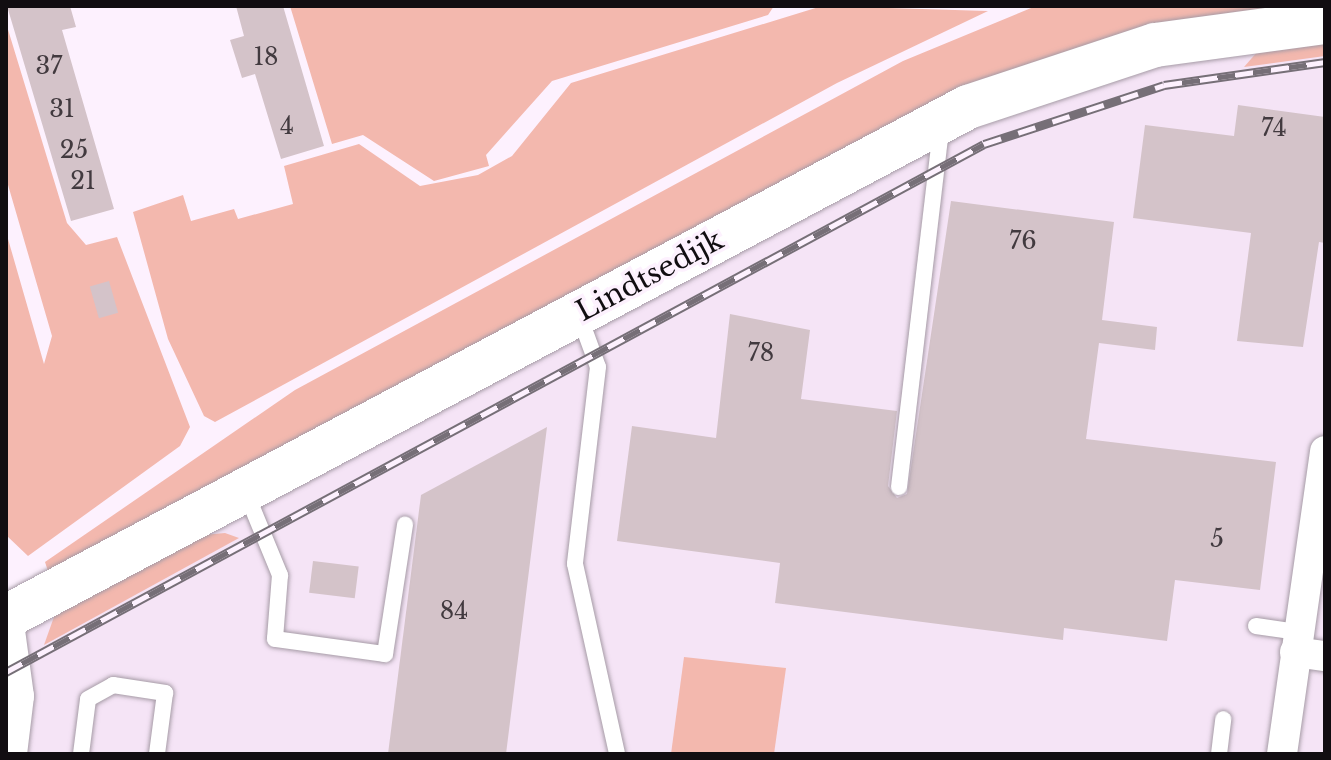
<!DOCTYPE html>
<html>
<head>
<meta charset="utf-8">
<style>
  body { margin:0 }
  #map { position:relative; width:1331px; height:760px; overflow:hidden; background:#fdf1fe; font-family:"Libre Baskerville",serif }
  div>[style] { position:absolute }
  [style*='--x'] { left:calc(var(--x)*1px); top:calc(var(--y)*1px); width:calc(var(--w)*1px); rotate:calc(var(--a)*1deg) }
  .built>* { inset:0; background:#f5e4f6 }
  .green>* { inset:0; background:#f3b8ae }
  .building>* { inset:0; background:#d4c3c9; transform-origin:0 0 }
  .roads { filter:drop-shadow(0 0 2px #a69ba6) drop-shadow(0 0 2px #a69ba6) }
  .service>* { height:16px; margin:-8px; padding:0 8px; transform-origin:8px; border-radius:8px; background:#fff }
  .minor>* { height:30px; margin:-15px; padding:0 15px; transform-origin:15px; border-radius:15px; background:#fff }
  .secondary>* { height:44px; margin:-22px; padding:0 22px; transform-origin:22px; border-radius:22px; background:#fff }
  .rail>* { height:9px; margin-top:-4.5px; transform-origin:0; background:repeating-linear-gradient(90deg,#fdf1fe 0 18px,#766f77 0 36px); box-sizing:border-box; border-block:2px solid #766f77 }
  span { translate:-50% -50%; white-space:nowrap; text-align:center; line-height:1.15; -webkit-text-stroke:7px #fdf1fe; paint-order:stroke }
  .number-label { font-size:24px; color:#423a3f }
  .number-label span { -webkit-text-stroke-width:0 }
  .street-label { font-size:28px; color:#110d11 }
  .frame { position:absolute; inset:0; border:8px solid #110d11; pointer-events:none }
</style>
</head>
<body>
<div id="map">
  <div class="built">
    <div style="clip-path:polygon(1325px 15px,1325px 754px,6px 754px,6px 604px,1117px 42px)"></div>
  </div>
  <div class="green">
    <div style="clip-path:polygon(290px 6px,774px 6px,768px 15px,552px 81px,486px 155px,489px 166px,434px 181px,363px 135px,332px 144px)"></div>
    <div style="clip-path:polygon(822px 6px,988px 11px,837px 83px,215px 422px,204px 416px,168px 339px,133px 212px,183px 195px,191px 221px,234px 209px,238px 219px,293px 204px,284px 166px,359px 144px,420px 186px,478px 175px,512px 156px,571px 83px)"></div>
    <div style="clip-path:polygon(1036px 6px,1325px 6px,1181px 25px,48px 571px,45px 562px,295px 390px,903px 61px)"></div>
    <div style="clip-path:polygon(6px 23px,67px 223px,86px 245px,117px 237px,190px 427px,180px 446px,28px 556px,6px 535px,6px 232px,44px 364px,52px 336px,6px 178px)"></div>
    <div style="clip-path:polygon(1325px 38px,1325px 56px,1244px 67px,1258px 51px)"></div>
    <div style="clip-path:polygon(225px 533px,239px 538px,44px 645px,55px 614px,203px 535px)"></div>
    <div style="clip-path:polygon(684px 657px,786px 668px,774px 754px,671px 754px)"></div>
  </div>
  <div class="building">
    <div style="clip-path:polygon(7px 6px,70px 6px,76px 27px,62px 30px,114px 209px,71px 221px)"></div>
    <div style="clip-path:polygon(236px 6px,283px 6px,324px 146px,281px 159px,255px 74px,242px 78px,230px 40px,244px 36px)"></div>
    <div style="clip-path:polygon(1238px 105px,1325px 117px,1325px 243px,1319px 242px,1303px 347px,1237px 341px,1251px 233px,1133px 218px,1145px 125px,1234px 136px)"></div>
    <div style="clip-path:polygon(951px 201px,1114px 222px,1102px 320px,1157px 327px,1155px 350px,1099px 343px,1086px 439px,1276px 462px,1260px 590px,1175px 580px,1167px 641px,1064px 628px,1063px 640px,775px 603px,780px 563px,617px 541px,632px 426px,716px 438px,730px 314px,810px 330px,801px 399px,897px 411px,888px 486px,897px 498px,907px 494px)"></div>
    <div style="left:109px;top:281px;width:33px;height:20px;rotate:74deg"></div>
    <div style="clip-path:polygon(547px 427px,506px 754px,388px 754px,421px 495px)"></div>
    <div style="left:313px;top:561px;width:46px;height:32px;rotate:7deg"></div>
  </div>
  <div class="roads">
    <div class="service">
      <div style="--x:579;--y:315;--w:55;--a:69.9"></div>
      <div style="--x:598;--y:367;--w:198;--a:96.7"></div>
      <div style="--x:575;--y:564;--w:195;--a:77.5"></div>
      <div style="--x:899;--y:487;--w:362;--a:-83.3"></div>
      <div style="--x:247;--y:495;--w:87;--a:67.6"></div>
      <div style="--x:280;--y:575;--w:64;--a:94.5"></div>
      <div style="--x:275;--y:639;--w:111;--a:7.8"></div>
      <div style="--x:385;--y:654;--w:131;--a:-81.2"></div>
      <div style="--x:1256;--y:626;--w:41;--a:8.3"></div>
      <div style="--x:81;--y:754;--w:55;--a:-82.7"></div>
      <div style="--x:88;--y:699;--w:29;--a:-29"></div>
      <div style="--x:113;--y:685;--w:53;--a:8.7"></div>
      <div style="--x:165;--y:693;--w:62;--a:97.5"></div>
      <div style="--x:1219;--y:754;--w:35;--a:-83"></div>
    </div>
    <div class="minor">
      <div style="--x:8;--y:616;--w:81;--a:82.2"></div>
      <div style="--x:19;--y:696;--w:58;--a:96.9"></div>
      <div style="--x:1295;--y:652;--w:30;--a:8"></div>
      <div style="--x:1282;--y:754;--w:306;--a:-81.9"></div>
    </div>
    <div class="secondary">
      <div style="--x:6;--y:617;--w:1089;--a:-27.93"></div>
      <div style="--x:968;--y:107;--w:197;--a:-18.3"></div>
      <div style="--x:1155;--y:45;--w:172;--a:-7.7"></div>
    </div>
  </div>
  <div class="rail">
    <div style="--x:6;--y:672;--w:1111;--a:-28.36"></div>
    <div style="--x:984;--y:144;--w:189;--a:-18.1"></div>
    <div style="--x:1164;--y:85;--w:163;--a:-8.1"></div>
  </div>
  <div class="number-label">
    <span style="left:266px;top:57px">18</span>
    <span style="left:49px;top:66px">37</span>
    <span style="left:62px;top:109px">31</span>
    <span style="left:287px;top:126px">4</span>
    <span style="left:1274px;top:128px">74</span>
    <span style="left:74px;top:150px">25</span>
    <span style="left:83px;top:181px">21</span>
    <span style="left:1023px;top:241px">76</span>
    <span style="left:761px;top:353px">78</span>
    <span style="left:1217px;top:539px">5</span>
    <span style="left:454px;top:611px">84</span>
  </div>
  <div class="street-label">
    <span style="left:650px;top:276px;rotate:-28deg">Lindtsedijk</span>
  </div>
  <div class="frame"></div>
</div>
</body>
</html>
